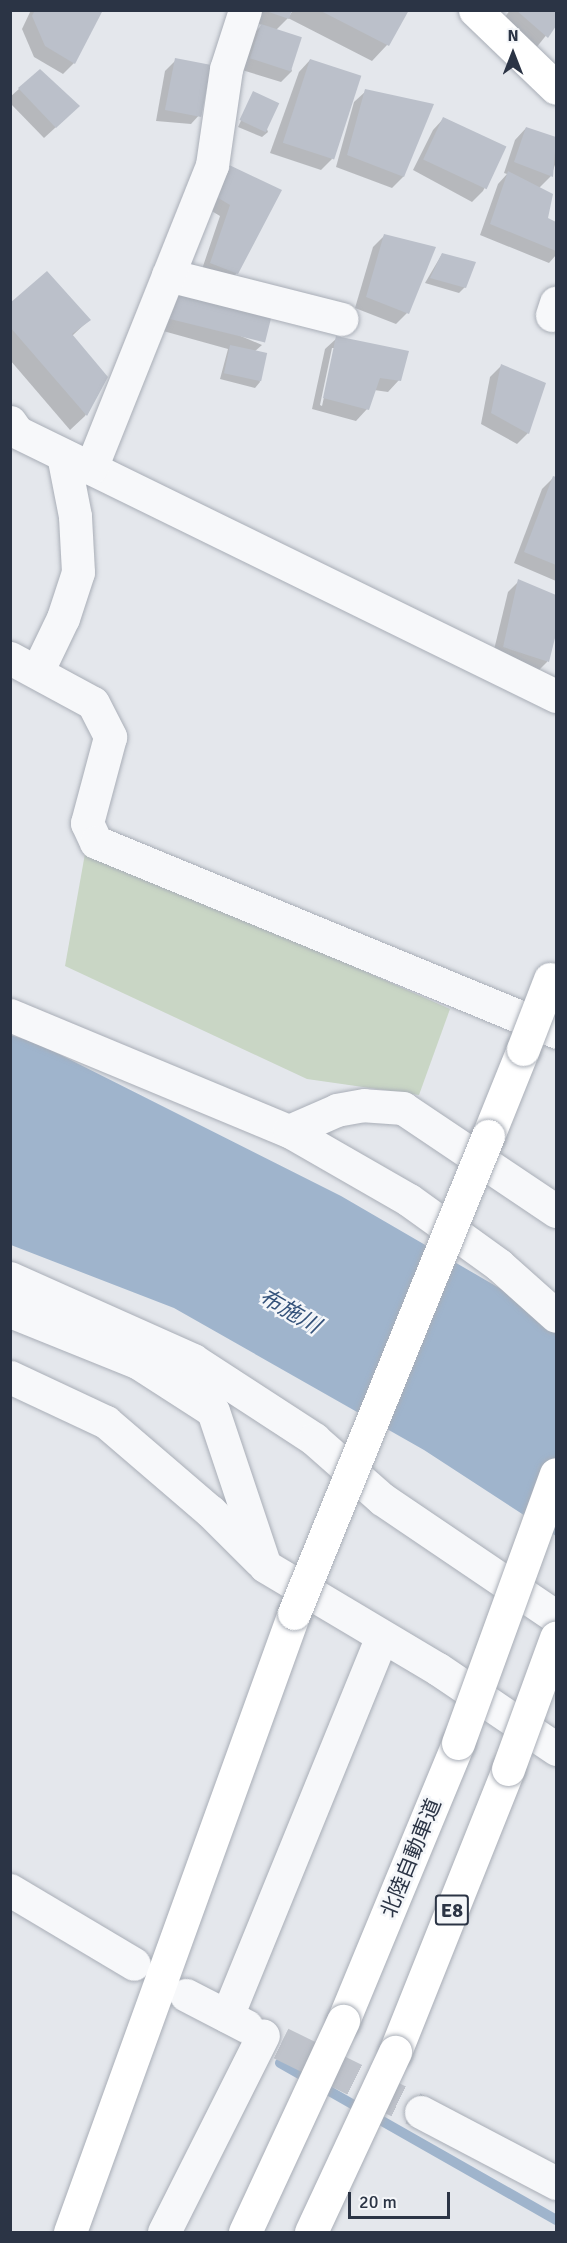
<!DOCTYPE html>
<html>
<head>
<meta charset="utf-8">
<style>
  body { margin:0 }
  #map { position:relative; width:567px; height:2243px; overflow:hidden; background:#e4e7ec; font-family:Signika,"Noto Sans JP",sans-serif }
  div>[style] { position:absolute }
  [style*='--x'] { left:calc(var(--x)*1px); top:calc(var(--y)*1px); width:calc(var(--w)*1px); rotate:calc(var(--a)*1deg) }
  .green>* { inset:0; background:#c9d6c5 }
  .water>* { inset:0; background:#9fb4cc }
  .shadow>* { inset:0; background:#0003 }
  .stream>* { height:10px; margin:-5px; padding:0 5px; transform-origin:5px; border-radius:5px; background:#9fb4cc }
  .building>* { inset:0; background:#bbc0ca; transform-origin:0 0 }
  .street-tunnel>* { height:33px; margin-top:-16.5px; transform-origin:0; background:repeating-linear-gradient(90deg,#bfc3cb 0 33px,transparent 0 49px) }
  .roads { filter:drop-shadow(0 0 2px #a9aeb7) drop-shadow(0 0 2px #a9aeb7) }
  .street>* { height:33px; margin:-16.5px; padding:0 16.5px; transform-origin:16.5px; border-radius:16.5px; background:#f7f8fa }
  .secondary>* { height:33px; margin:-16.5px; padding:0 16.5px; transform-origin:16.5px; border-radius:16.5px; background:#fff }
  .highway>* { height:33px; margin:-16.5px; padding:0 16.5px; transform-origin:16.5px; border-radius:16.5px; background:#fff }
  .bridges { filter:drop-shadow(0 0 2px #a9aeb7) drop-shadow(0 0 2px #a9aeb7) }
  .secondary-bridge>* { height:33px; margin:-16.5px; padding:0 16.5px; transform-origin:16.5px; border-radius:16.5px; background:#fff }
  .highway-bridge>* { height:33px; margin:-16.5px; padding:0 16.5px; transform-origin:16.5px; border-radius:16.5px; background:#fff }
  span { translate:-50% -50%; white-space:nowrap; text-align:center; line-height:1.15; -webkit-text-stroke:5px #f4f6f9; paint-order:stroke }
  .shield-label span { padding:2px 4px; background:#f4f6f9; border:2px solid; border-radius:4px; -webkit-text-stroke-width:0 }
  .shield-label { font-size:20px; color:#2b3445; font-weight:700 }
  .street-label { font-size:21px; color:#2b3445 }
  .water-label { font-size:22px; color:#34527a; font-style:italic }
  .frame { position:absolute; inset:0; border:12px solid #2b3445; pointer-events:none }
  .north { position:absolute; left:483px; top:24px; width:60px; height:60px; -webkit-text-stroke:4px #f4f6f9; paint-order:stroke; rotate:0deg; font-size:16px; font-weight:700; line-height:24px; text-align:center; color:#2b3445 }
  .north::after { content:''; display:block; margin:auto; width:21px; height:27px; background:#2b3445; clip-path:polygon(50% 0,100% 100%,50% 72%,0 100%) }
  .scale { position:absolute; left:348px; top:2192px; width:102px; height:27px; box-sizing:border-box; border:3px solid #2b3445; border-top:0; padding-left:8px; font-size:18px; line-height:21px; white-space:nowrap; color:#2b3445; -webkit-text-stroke:4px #f4f6f9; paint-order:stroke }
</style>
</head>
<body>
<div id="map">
  <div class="green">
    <div style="clip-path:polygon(86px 848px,450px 1009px,419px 1095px,307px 1079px,65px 966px)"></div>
  </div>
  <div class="water">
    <div style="clip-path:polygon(10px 1035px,37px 1043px,341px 1196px,556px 1321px,556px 1536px,424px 1450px,174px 1308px,11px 1245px)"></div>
  </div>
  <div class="shadow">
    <div style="clip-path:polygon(31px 10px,101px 10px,74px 63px,63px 74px,34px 57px,22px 29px)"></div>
    <div style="clip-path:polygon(252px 10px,290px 10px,290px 15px,293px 10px,408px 10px,387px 45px,372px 61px,288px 18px,276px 30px,292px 71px,281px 82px,242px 70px,250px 37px,262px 25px,249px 21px)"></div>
    <div style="clip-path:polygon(510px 10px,556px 10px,556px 23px,536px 48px,503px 20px)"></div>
    <div style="clip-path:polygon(176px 60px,202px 112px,191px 124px,156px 121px,165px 71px)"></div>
    <div style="clip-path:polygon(310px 60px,332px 159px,321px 170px,270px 153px,299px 72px)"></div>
    <div style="clip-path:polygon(39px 71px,67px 117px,44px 138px,10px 103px,10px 97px)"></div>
    <div style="clip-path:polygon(366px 91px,432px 105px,403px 177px,392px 188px,336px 167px,354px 102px)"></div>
    <div style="clip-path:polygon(254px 93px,268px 132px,262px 137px,238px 127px)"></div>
    <div style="clip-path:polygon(444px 118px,504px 148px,483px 191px,472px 202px,413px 170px,433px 130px)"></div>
    <div style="clip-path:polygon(526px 128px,556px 138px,556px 162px,551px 176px,539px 188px,547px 219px,556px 224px,556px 255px,549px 263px,480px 235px,498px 184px,507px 174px,504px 173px,515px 140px)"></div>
    <div style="clip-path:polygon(214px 176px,280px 191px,237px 273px,226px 284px,200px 275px,220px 216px,205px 207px)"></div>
    <div style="clip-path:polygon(385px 235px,407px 313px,396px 324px,355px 308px,373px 247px)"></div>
    <div style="clip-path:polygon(442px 254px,465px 287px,459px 293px,425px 283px)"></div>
    <div style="clip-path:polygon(163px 303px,262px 345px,254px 352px,260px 382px,255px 388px,220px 379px,228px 349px,156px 329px)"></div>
    <div style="clip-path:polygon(10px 305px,89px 320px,72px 336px,106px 377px,85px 416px,70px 430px,10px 360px)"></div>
    <div style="clip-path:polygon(evenodd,337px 338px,399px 380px,388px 392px,374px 390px,367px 409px,356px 421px,312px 409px,325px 349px,337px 338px,332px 348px,335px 348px,322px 406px,320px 405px,332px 348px)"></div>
    <div style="clip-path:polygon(501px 366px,528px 433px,517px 444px,481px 424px,490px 377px)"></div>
    <div style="clip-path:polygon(553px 478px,556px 479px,556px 581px,514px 563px,542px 489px)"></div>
    <div style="clip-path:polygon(519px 581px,556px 596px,556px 629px,547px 662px,536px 673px,492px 658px,508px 592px)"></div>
  </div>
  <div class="stream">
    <div style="--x:280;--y:2063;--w:318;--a:29.6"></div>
  </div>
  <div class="building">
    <div style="clip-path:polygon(35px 10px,103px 10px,75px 64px,45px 46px,32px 16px)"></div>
    <div style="clip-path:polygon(263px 10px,292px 10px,289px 19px)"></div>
    <div style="clip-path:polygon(319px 10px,409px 10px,389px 46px)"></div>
    <div style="clip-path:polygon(516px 10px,556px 10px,556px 26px,548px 38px)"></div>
    <div style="left:261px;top:24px;width:43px;height:36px;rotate:18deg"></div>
    <div style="left:175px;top:58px;width:37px;height:53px;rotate:11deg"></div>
    <div style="left:310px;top:59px;width:54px;height:88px;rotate:18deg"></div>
    <div style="clip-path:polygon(40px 69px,80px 106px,56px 128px,18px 88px)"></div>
    <div style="clip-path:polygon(365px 89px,434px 104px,404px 177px,347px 155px)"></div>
    <div style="left:253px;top:91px;width:29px;height:32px;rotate:25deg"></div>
    <div style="left:443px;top:117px;width:70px;height:47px;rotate:25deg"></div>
    <div style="clip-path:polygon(526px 127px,556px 137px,553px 177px,514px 162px)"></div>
    <div style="clip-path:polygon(225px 163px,282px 190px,238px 274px,210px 263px,230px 205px,215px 196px)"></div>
    <div style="clip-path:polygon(508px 171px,553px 194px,548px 218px,556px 222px,556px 251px,490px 224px)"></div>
    <div style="clip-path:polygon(384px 234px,436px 247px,409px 314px,366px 297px)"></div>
    <div style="clip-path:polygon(442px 253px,476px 262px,466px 288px,430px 278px)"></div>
    <div style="clip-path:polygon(47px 271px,91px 320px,72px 334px,108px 377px,87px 416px,10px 327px,10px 303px)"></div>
    <div style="left:174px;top:290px;width:101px;height:29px;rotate:14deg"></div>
    <div style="clip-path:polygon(336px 336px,409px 351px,401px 381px,380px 378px,369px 410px,323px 398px)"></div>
    <div style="left:230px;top:345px;width:38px;height:29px;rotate:12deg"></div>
    <div style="clip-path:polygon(501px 364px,546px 383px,529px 434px,491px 413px)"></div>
    <div style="clip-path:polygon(553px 476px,556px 477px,556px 565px,524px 552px)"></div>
    <div style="clip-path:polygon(518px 579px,556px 595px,556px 634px,549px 662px,503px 647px)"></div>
  </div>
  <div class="street-tunnel">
    <div style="--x:281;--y:2043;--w:156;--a:26.2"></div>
  </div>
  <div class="roads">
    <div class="street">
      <div style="--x:168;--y:275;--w:179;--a:14.2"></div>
      <div style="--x:552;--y:315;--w:13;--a:-72"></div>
      <div style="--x:10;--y:422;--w:12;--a:55"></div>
      <div style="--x:17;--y:432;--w:600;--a:26.1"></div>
      <div style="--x:91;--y:468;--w:326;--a:-68.2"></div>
      <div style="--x:212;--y:165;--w:97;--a:-81.7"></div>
      <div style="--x:226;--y:69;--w:62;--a:-72.1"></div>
      <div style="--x:10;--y:658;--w:94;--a:28.5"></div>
      <div style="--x:93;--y:703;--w:38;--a:63"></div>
      <div style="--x:110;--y:737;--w:89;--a:105"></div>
      <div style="--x:87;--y:823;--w:21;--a:65"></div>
      <div style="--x:96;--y:842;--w:498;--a:22.4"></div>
      <div style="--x:37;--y:672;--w:60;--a:-64.3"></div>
      <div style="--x:63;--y:618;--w:48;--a:-71.9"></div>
      <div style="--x:78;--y:572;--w:56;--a:-93.1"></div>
      <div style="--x:75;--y:516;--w:62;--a:-101.1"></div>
      <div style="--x:10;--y:1015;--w:302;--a:22.6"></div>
      <div style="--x:556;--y:1211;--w:184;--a:-146.1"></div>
      <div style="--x:403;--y:1108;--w:39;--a:-176"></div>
      <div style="--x:364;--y:1105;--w:27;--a:170"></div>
      <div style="--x:337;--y:1110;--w:52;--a:156.4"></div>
      <div style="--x:289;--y:1131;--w:138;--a:29.9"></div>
      <div style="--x:409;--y:1200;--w:111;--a:35.8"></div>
      <div style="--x:499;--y:1265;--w:76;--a:41.8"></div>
      <div style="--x:10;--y:1278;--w:201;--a:24.1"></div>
      <div style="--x:193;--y:1360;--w:145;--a:33.1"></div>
      <div style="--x:314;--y:1439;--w:91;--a:41.4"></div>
      <div style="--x:382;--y:1499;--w:210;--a:34.1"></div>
      <div style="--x:10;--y:1311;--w:137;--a:21.9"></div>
      <div style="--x:137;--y:1362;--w:90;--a:32.8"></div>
      <div style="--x:213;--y:1411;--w:163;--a:71.5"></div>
      <div style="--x:265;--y:1566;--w:201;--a:30.8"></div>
      <div style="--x:438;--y:1669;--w:143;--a:34.1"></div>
      <div style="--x:10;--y:1377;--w:106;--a:25.1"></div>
      <div style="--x:106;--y:1422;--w:137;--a:40.6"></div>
      <div style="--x:210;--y:1511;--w:71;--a:45"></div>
      <div style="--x:10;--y:1890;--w:144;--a:30.8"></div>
      <div style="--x:186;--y:1995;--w:68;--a:27.3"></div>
      <div style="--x:227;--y:2016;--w:408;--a:-67.8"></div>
      <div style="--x:421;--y:2112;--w:153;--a:27.7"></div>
      <div style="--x:164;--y:2232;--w:220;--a:-63.3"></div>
    </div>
    <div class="secondary">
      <div style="--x:475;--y:10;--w:112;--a:43.9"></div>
      <div style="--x:488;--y:1136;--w:94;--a:-68.1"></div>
      <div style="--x:70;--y:2232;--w:658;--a:-70.11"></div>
    </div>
    <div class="highway">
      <div style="--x:343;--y:2021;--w:301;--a:-67.5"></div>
      <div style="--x:395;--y:2052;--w:305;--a:-68.2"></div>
    </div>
  </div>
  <div class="bridges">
    <div class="secondary-bridge">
      <div style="--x:523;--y:1049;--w:75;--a:-68.9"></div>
      <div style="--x:294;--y:1613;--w:515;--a:-67.87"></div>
    </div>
    <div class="highway-bridge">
      <div style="--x:458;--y:1743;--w:286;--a:-70"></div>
      <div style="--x:508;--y:1769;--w:140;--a:-69.9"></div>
      <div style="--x:245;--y:2232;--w:233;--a:-65.1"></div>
      <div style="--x:311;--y:2232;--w:199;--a:-65"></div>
    </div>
  </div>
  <div class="shield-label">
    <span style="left:452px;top:1910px">E8</span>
  </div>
  <div class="street-label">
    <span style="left:411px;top:1858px;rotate:-68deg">北陸自動車道</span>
  </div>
  <div class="water-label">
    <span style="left:290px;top:1311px;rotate:30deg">布施川</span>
  </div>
  <div class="frame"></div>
  <div class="north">N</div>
  <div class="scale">20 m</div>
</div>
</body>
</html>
